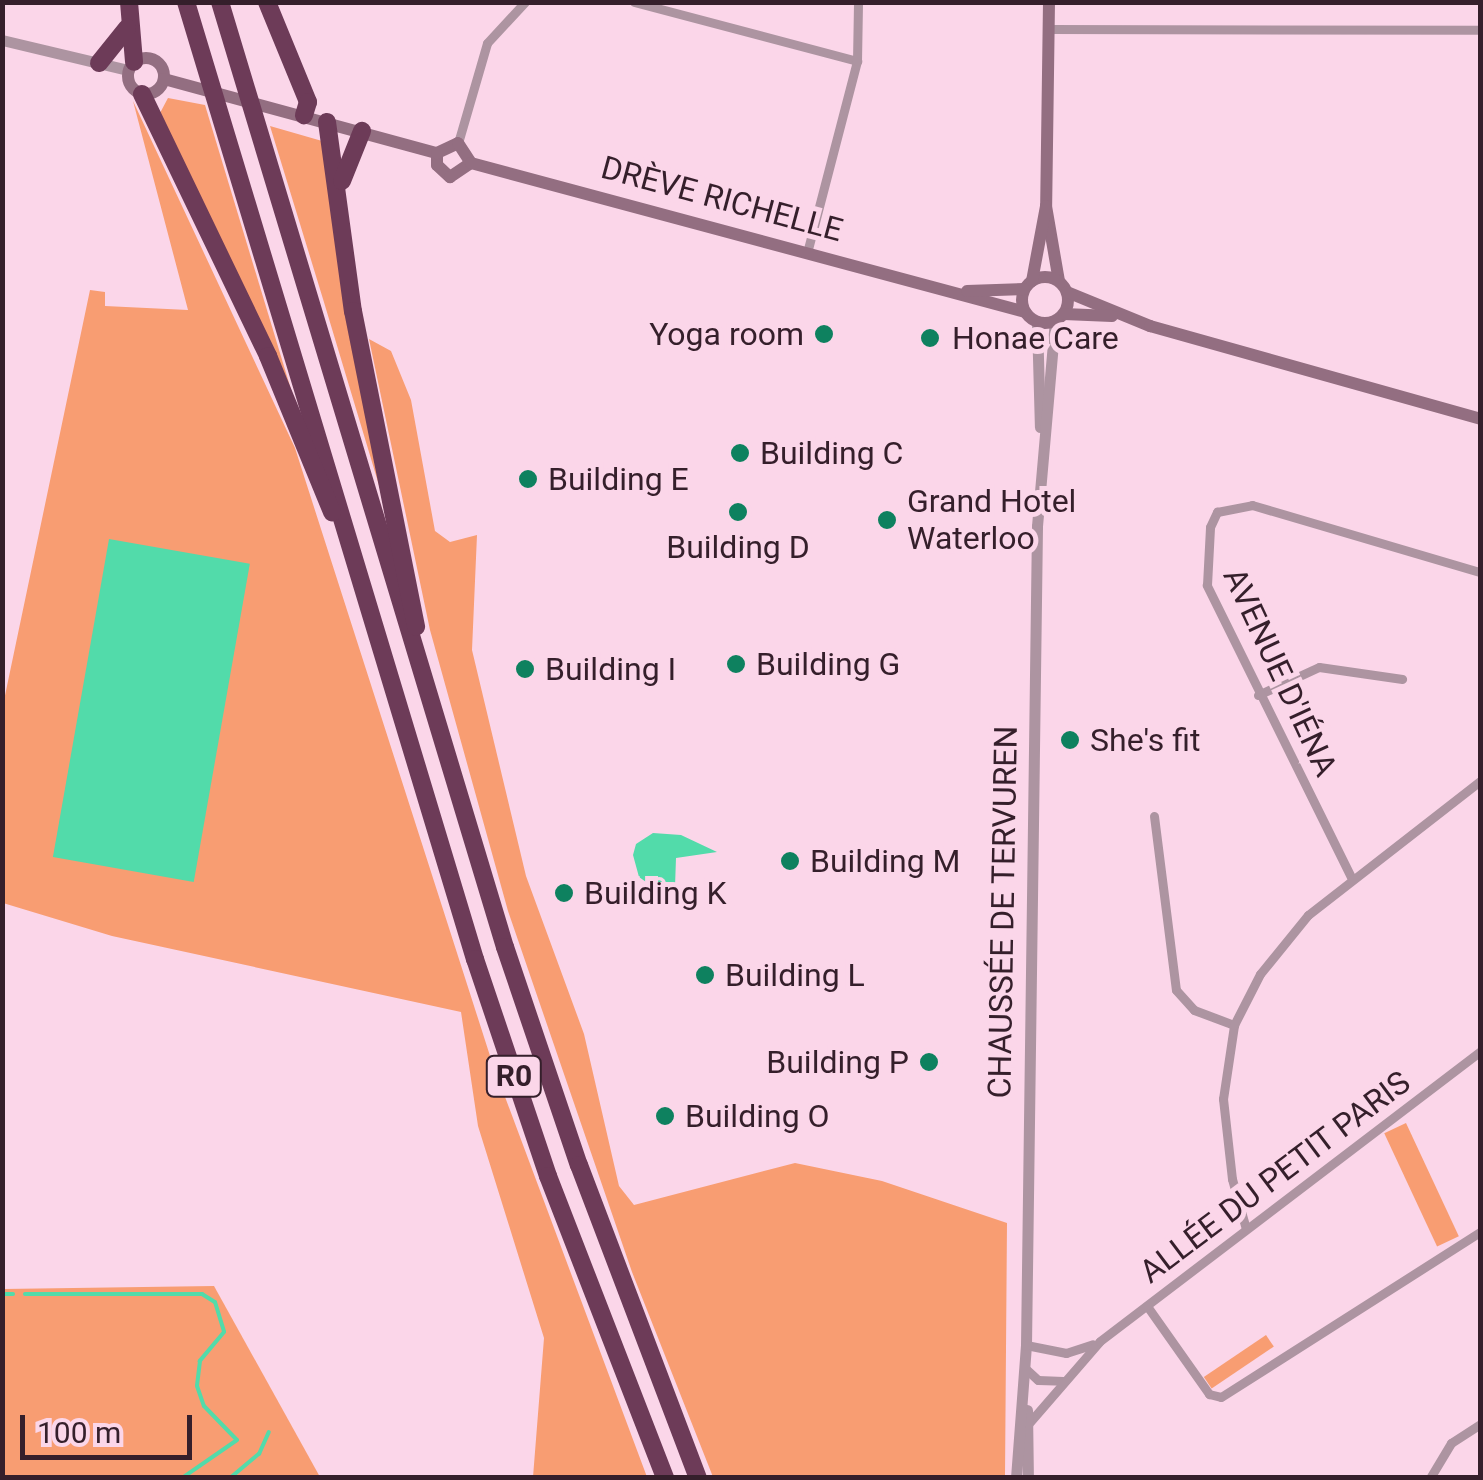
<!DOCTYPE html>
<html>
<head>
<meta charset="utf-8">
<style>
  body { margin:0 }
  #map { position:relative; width:1483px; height:1480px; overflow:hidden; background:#fbd6e9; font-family:Roboto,sans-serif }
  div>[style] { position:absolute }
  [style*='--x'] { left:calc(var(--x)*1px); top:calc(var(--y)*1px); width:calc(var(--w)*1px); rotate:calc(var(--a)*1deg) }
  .green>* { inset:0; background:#f89d72; transform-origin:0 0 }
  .water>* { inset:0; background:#52dbaa; transform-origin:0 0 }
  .stream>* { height:4px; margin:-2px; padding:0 2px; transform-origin:2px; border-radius:2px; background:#52dbaa }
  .minor>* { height:9px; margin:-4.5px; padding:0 4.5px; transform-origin:4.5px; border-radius:4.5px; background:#ad94a1 }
  .tertiary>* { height:11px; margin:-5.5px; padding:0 5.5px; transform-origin:5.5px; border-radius:5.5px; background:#ad94a1 }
  .secondary>* { height:12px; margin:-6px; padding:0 6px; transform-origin:6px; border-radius:6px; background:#936e81 }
  .secondary>.ring { margin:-6px; padding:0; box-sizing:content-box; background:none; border:12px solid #936e81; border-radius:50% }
  .motorway>* { height:18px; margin:-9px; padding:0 9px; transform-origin:9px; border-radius:9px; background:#6d3b58 }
  .dots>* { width:28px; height:28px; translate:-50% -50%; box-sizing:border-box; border:5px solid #fbd6e9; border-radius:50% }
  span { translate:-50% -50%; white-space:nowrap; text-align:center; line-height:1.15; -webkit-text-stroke:10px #fbd6e9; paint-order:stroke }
  .shield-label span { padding:2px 8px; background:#fbd6e9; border:2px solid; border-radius:8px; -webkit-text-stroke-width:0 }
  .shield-label { font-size:30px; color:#351f2b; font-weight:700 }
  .street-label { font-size:32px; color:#351f2b }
  .poi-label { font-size:32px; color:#351f2b }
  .right { translate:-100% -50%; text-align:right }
  .left { translate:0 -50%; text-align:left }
  .frame { position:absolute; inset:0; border:5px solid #351f2b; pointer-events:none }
  .scale { position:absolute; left:20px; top:1415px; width:172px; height:45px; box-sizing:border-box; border:5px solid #351f2b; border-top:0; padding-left:12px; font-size:30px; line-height:35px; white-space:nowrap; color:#351f2b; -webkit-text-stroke:8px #fbd6e9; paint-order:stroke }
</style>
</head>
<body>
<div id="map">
  <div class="green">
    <div style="clip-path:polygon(168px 98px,205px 105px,299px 416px,160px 113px)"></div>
    <div style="clip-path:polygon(133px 101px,295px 448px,492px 1062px,647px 1477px,533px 1477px,544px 1338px,478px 1126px,461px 1012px,112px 936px,3px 903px,3px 705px,90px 290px,105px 292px,105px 306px,188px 310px)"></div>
    <div style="clip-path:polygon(270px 126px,329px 143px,381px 492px,323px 299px)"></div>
    <div style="clip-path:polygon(369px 339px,391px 351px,411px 400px,435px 531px,450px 542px,477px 535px,472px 650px,526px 876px,584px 1034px,619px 1186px,634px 1205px,795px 1163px,882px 1181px,1007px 1223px,1005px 1477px,713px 1477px,632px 1272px,508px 911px,430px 630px)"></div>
    <div style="left:1406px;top:1123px;width:125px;height:24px;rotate:65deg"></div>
    <div style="clip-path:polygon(214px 1286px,320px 1477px,3px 1477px,3px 1289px)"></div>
    <div style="left:1266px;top:1335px;width:14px;height:75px;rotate:56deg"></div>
  </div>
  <div class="water">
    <div style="left:109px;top:539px;width:143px;height:323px;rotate:10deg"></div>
    <div style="clip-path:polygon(653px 833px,681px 835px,717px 852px,676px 858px,675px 887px,656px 889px,639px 877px,633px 855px,636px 844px)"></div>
  </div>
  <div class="stream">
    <div style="--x:2;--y:1294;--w:11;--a:0"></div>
    <div style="--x:25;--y:1294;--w:177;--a:0"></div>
    <div style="--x:202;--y:1294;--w:15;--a:32"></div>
    <div style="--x:215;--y:1302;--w:31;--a:73"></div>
    <div style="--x:224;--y:1332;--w:38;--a:130"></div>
    <div style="--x:200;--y:1361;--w:25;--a:97"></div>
    <div style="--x:197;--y:1386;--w:21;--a:71"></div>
    <div style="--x:204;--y:1406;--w:47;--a:45.9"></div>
    <div style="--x:237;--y:1440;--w:67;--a:145.4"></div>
    <div style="--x:230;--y:1478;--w:38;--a:-40"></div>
    <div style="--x:259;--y:1454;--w:24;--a:-66"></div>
  </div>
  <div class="minor">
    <div style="--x:634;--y:2;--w:231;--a:14.8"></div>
    <div style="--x:1048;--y:29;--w:432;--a:0.1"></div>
    <div style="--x:458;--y:143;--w:104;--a:-73.8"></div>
    <div style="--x:487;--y:43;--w:56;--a:-47.2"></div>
    <div style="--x:808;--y:249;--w:194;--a:-75.4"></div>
    <div style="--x:857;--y:61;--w:59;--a:-89"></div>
    <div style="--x:1258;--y:695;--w:67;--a:-24.7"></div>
    <div style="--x:1319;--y:667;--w:84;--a:8.2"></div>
    <div style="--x:1154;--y:816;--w:175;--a:82.8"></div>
    <div style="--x:1176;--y:990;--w:27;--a:48"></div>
    <div style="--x:1194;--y:1010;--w:43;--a:20.6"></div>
    <div style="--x:1352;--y:879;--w:328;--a:-116.3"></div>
    <div style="--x:1207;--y:585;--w:58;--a:-87"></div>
    <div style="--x:1210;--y:527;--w:17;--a:-65"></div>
    <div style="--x:1217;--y:512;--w:36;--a:-11"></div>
    <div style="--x:1252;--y:505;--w:238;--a:16.4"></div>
    <div style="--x:1246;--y:1229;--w:52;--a:-105.6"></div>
    <div style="--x:1232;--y:1179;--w:81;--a:-96.4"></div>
    <div style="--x:1223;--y:1099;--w:75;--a:-81.5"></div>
    <div style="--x:1234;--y:1025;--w:57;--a:-63"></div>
    <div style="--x:1260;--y:974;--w:76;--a:-50.9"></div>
    <div style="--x:1308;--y:915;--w:218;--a:-37.9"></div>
    <div style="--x:1147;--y:1306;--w:108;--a:54.8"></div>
    <div style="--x:1209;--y:1394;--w:12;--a:14"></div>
    <div style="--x:1221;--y:1397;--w:307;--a:-32.5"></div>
    <div style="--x:1026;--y:1345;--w:41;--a:11.3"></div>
    <div style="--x:1066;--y:1353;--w:28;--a:-18"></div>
    <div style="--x:1026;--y:1369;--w:16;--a:43"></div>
    <div style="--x:1038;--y:1380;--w:25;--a:2"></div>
    <div style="--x:1029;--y:1423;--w:108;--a:-49.1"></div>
    <div style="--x:1100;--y:1341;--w:478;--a:-37.3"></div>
    <div style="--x:1430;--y:1478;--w:41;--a:-59"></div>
    <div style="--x:1451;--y:1443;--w:35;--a:-33"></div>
  </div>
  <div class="tertiary">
    <div style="--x:2;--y:40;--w:130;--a:13.4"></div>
    <div style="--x:1037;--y:322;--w:105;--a:88.4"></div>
    <div style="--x:1027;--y:1410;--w:68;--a:89.2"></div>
    <div style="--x:1016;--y:1478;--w:133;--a:-85.7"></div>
    <div style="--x:1026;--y:1345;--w:819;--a:-89.23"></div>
    <div style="--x:1037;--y:526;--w:206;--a:-85"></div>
  </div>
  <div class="secondary">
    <div style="--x:1049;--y:2;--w:204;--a:90.8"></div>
    <div style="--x:1046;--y:206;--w:76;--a:80.2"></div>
    <div class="ring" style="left:128px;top:58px;width:24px;height:24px"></div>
    <div style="--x:164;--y:79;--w:283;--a:15.2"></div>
    <div style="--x:437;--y:153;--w:12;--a:90"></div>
    <div style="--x:437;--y:165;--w:18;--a:43"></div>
    <div style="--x:450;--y:177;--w:25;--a:-34"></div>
    <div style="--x:437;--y:153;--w:23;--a:-25"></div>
    <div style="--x:458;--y:143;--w:24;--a:57"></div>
    <div style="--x:471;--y:163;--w:574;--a:15.05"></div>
    <div class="ring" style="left:1022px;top:277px;width:34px;height:34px"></div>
    <div style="--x:1032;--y:281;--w:76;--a:-79.4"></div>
    <div style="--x:967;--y:291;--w:57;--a:-2"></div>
    <div style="--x:1067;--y:292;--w:90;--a:22.3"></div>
    <div style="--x:1150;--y:326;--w:343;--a:15.7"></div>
    <div style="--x:1064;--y:314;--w:48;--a:2.4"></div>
  </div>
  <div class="motorway">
    <div style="--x:129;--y:2;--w:60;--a:85.2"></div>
    <div style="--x:186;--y:2;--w:1000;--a:73.2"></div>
    <div style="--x:475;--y:959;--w:229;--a:71.4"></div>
    <div style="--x:548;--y:1176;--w:324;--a:68.8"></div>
    <div style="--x:220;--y:2;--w:987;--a:73.22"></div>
    <div style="--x:505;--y:947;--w:230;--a:71.3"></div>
    <div style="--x:579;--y:1165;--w:335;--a:69.2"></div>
    <div style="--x:267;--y:2;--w:108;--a:67.7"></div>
    <div style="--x:308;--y:102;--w:14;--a:107"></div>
    <div style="--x:99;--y:63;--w:45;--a:-51.3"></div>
    <div style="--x:142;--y:94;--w:291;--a:64.3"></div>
    <div style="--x:268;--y:356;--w:169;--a:67.7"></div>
    <div style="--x:327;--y:122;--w:191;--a:82.2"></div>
    <div style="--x:353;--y:311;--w:322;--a:78.7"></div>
    <div style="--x:342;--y:181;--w:54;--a:-68.2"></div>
  </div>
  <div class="dots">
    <div style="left:824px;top:334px;background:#0e815f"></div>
    <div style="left:930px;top:338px;background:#0e815f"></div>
    <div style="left:740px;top:453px;background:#0e815f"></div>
    <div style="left:528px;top:479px;background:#0e815f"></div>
    <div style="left:738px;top:512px;background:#0e815f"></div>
    <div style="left:887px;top:520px;background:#0e815f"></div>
    <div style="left:736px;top:664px;background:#0e815f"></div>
    <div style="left:525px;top:669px;background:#0e815f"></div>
    <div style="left:1070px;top:740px;background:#0e815f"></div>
    <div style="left:790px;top:861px;background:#0e815f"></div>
    <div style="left:564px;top:893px;background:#0e815f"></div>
    <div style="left:705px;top:975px;background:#0e815f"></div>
    <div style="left:929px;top:1062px;background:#0e815f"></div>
    <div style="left:665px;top:1116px;background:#0e815f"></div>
  </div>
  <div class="shield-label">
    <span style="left:514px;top:1076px">R0</span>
  </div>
  <div class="street-label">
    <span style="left:722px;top:199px;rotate:15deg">DRÈVE RICHELLE</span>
    <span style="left:1280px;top:672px;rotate:65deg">AVENUE D'IÉNA</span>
    <span style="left:1003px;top:912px;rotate:-89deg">CHAUSSÉE DE TERVUREN</span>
    <span style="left:1275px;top:1177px;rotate:-37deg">ALLÉE DU PETIT PARIS</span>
  </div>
  <div class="poi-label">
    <span class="right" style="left:804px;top:334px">Yoga room</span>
    <span class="left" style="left:952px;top:338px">Honae Care</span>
    <span class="left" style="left:760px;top:453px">Building C</span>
    <span class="left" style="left:548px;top:479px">Building E</span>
    <span class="left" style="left:907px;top:520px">Grand Hotel<br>Waterloo</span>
    <span style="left:738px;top:547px">Building D</span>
    <span class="left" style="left:756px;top:664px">Building G</span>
    <span class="left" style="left:545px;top:669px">Building I</span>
    <span class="left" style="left:1090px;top:740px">She's fit</span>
    <span class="left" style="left:810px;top:861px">Building M</span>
    <span class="left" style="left:584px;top:893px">Building K</span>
    <span class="left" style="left:725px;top:975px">Building L</span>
    <span class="right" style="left:909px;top:1062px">Building P</span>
    <span class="left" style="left:685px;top:1116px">Building O</span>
  </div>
  <div class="frame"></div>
  <div class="scale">100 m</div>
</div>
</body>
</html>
